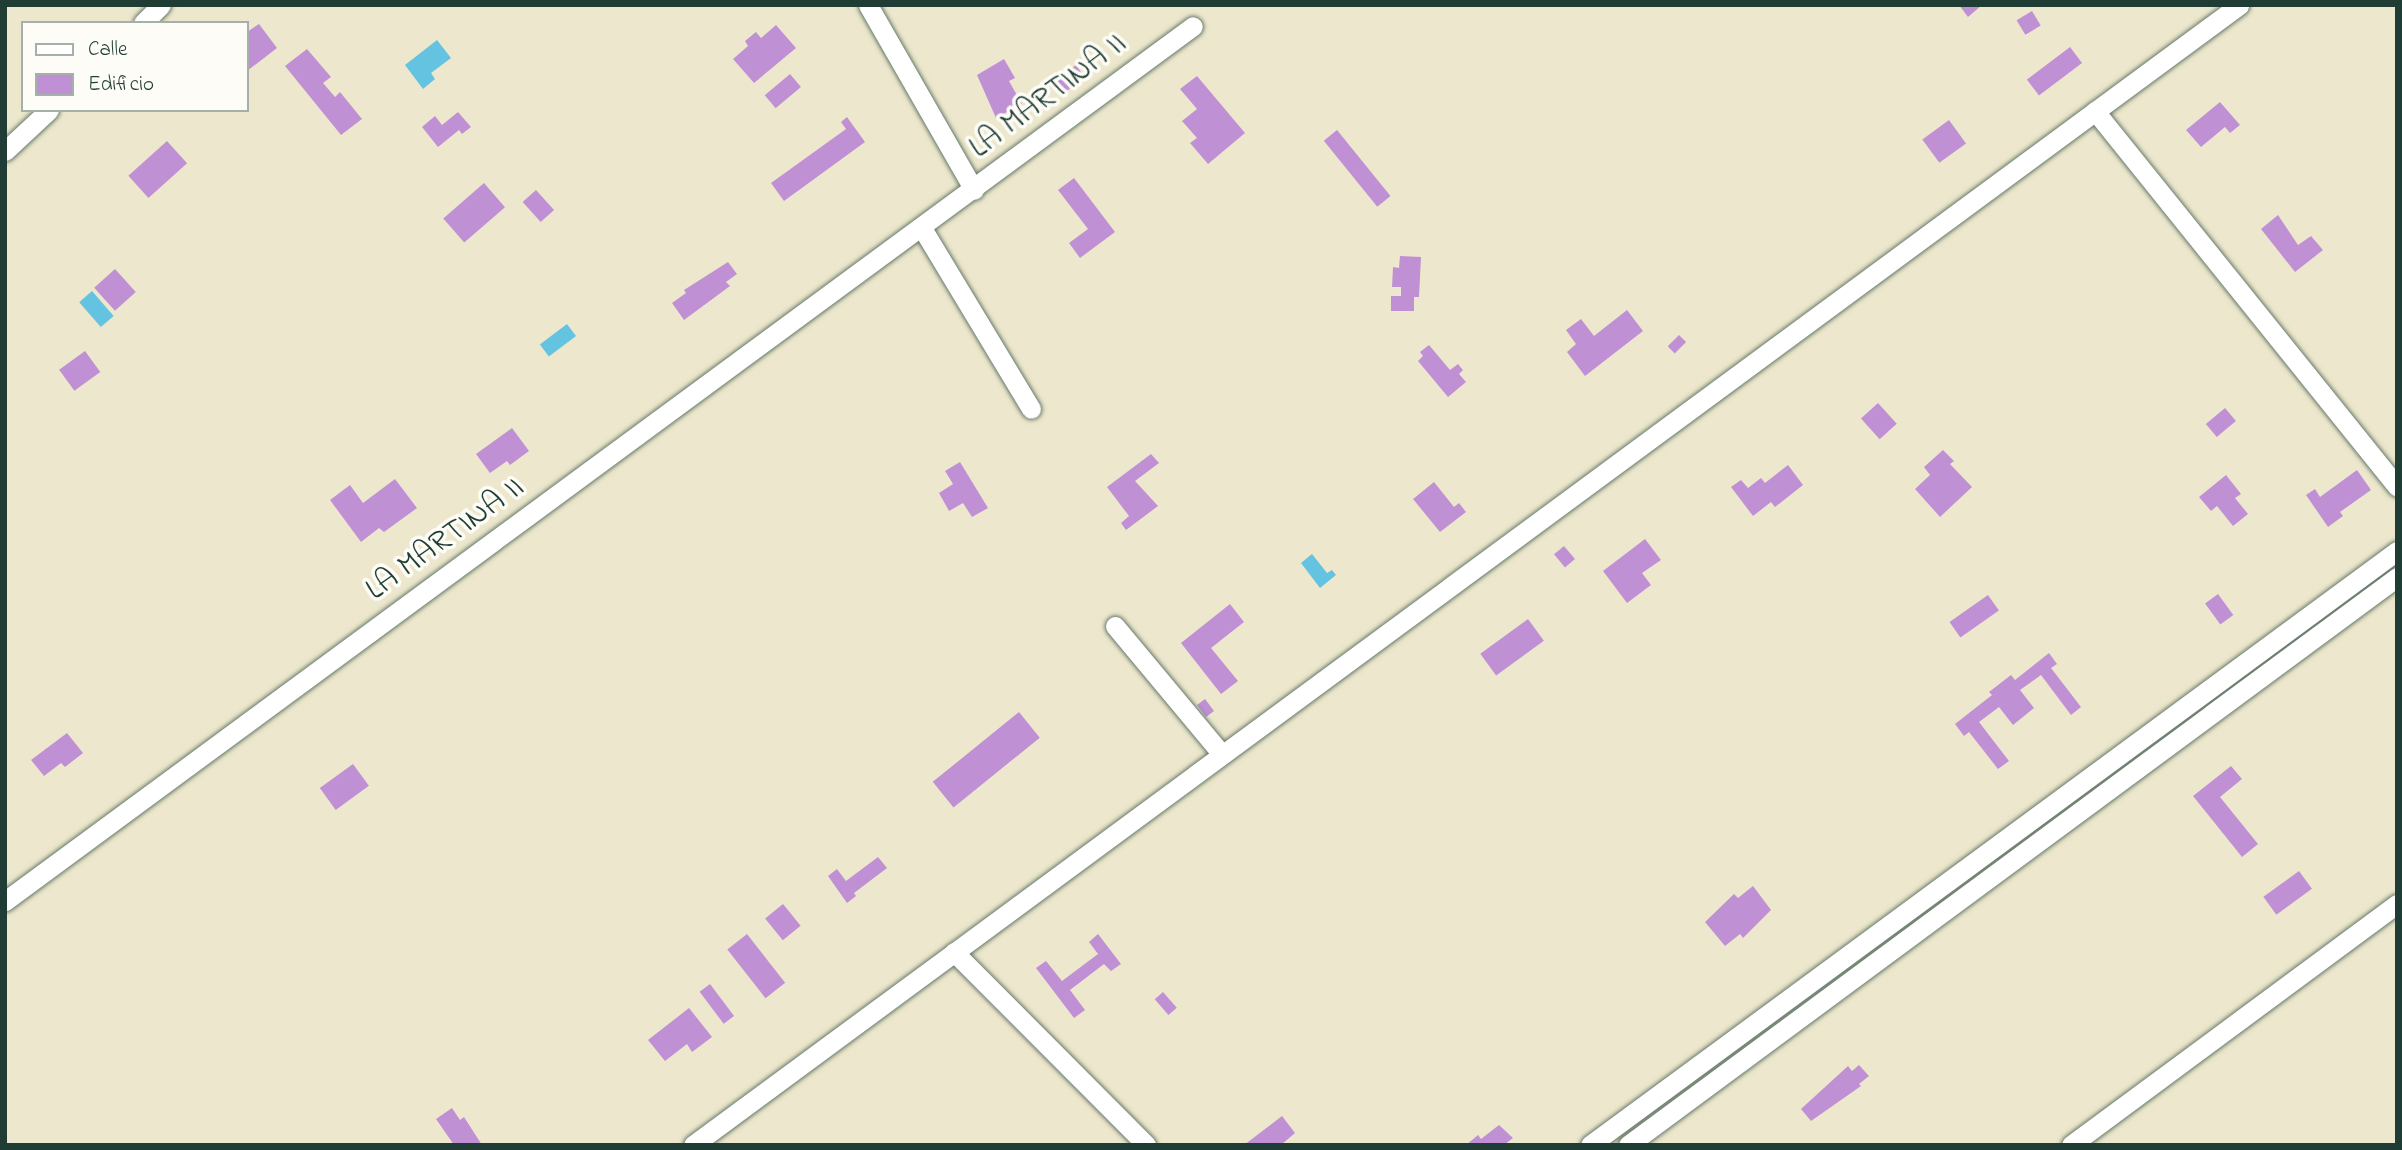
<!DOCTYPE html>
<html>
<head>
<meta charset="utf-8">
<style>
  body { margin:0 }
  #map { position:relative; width:2402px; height:1150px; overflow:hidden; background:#ede8cd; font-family:"Indie Flower",sans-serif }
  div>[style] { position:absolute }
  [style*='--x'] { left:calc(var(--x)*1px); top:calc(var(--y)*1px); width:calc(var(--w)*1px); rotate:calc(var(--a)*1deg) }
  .water>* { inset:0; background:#63c3e1; transform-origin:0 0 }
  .building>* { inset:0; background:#c090d5; transform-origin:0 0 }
  .roads { filter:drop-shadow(0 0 2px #67796a) drop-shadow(0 0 2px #67796a) }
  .minor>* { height:19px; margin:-9.5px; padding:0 9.5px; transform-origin:9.5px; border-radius:9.5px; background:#fff }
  span { translate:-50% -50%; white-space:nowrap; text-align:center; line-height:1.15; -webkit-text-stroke:7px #fdfcf7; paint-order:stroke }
  .street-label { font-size:32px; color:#1f3d34 }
  .frame { position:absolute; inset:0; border:7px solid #1f3d34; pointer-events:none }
  .legend { position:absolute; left:21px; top:21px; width:228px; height:91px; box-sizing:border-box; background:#fdfcf7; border:2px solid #a4b0a9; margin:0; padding:9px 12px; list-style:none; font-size:21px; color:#1f3d34 }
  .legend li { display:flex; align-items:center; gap:14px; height:35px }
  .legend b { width:35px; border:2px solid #a4b0a9 }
</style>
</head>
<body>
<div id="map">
  <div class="water">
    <div style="clip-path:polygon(437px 40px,451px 58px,431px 73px,435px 79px,423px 89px,405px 65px)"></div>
    <div style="left:92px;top:291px;width:33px;height:17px;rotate:49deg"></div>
    <div style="left:567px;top:324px;width:15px;height:34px;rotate:53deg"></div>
    <div style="clip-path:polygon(1312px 554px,1327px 573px,1332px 570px,1336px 575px,1320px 588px,1301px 563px)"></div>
  </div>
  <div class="building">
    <div style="clip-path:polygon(1959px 5px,1982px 5px,1968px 17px)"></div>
    <div style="left:2032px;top:11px;width:17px;height:18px;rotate:59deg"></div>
    <div style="clip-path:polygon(259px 24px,277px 48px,247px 71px,247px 32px)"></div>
    <div style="clip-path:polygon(776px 25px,796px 48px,754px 83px,733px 59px,748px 46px,745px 41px,756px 32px,761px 38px)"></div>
    <div style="left:2070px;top:47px;width:20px;height:54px;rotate:53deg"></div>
    <div style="clip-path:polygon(307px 49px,331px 77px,323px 83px,335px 97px,340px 92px,362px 119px,341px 135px,285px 66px)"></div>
    <div style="clip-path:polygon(1004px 59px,1015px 78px,1009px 81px,1022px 104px,996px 118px,977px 75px)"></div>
    <div style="left:1076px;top:65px;width:16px;height:27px;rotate:55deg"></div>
    <div style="left:790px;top:74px;width:17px;height:33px;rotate:50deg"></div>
    <div style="clip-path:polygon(1197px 76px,1245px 133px,1208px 164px,1190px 143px,1197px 138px,1182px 121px,1197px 109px,1180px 89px)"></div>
    <div style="clip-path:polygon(2220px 102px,2240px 125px,2230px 133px,2225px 127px,2201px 147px,2186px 130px)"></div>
    <div style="clip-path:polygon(458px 112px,471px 127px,462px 134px,459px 130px,438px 147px,422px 127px,435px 116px,442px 125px)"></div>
    <div style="clip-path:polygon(847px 117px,865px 142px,784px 201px,771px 183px,846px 129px,841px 122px)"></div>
    <div style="left:1949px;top:120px;width:29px;height:33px;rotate:54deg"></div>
    <div style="left:1337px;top:130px;width:85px;height:17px;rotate:51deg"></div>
    <div style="left:167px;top:141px;width:30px;height:52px;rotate:48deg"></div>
    <div style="clip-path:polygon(1074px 178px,1115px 232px,1080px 258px,1069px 243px,1088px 229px,1058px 190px)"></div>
    <div style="left:484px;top:183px;width:32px;height:54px;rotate:49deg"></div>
    <div style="left:536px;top:190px;width:27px;height:18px;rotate:48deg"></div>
    <div style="clip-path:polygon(2278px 215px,2298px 245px,2311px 236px,2323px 250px,2295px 272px,2261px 229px)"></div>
    <div style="clip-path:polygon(1400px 256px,1421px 257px,1419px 297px,1414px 297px,1414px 311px,1391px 311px,1391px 296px,1401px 296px,1401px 287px,1392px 287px,1393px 267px,1399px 268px)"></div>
    <div style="clip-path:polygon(728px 262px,737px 274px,726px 282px,730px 286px,684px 320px,672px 303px,686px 293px,684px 290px)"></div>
    <div style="left:115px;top:269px;width:31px;height:28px;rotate:48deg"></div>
    <div style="clip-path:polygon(1627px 310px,1643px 331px,1585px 376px,1567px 352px,1576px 344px,1566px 330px,1581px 319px,1594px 336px)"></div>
    <div style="left:1679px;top:335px;width:10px;height:16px;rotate:45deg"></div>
    <div style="clip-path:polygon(1429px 345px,1450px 370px,1458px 364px,1463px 370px,1459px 374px,1466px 382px,1448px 397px,1418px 361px,1423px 356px,1420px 352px)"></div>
    <div style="left:85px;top:351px;width:26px;height:32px;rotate:54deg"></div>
    <div style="left:1878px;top:403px;width:28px;height:23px;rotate:48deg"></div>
    <div style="left:2225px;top:408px;width:17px;height:25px;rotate:50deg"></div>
    <div style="clip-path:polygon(512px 428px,529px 451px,510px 465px,507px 461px,490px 473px,476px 454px)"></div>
    <div style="clip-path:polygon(1943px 450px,1954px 461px,1950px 464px,1972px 487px,1940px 517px,1915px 489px,1930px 475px,1924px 467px)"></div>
    <div style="clip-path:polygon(1151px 454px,1159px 463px,1135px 481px,1158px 506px,1126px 530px,1121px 523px,1129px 516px,1107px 487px)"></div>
    <div style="clip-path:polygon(960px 462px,988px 508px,972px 517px,963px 503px,949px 511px,939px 493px,953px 484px,945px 471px)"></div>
    <div style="clip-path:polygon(1788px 465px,1803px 485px,1775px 507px,1771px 502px,1753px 516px,1731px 487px,1741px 480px,1748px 488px,1761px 478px,1765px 483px)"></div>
    <div style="clip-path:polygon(2357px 470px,2371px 490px,2340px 512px,2343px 516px,2328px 527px,2306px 495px,2315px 489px,2320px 497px)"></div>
    <div style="clip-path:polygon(2226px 475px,2241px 494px,2235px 498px,2248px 514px,2233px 526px,2217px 506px,2211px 511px,2199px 497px)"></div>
    <div style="clip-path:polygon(395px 479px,417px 508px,384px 532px,379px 528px,361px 542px,330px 500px,350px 485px,363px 503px)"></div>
    <div style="clip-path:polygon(1434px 482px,1454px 507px,1459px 503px,1466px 512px,1440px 532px,1413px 499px)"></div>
    <div style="clip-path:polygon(1645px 539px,1661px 560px,1642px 573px,1651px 585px,1627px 603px,1603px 571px)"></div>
    <div style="left:1564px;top:546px;width:17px;height:13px;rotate:50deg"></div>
    <div style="left:2218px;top:594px;width:26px;height:16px;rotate:54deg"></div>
    <div style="left:1988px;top:595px;width:19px;height:47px;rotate:55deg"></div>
    <div style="clip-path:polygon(1230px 604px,1244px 622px,1211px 648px,1238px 681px,1221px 694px,1181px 643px)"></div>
    <div style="left:1528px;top:619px;width:27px;height:59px;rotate:54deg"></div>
    <div style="clip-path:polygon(2049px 653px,2057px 664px,2051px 668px,2081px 707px,2071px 715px,2041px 675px,2020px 690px,2034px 708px,2013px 725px,1999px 707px,1979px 722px,2009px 761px,1998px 769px,1969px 732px,1964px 736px,1955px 724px,1992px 695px,1989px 692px,2011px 675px,2015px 680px)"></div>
    <div style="left:1205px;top:699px;width:15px;height:10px;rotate:53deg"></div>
    <div style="left:1019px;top:712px;width:33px;height:111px;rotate:51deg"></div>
    <div style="clip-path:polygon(67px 733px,83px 753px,65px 767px,61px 763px,44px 776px,31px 760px)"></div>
    <div style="left:353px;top:764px;width:27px;height:41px;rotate:54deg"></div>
    <div style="clip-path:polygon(2231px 766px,2242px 779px,2220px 797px,2258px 844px,2242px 857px,2193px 796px)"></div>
    <div style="clip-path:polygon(878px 857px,887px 868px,854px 893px,856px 896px,847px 903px,828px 876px,837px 869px,846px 881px)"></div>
    <div style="left:2299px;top:871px;width:22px;height:44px;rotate:54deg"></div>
    <div style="clip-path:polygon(1753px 886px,1771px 910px,1743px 938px,1740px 934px,1725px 946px,1705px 922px,1734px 894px,1738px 898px)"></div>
    <div style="left:783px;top:904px;width:28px;height:23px;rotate:51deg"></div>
    <div style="left:747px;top:934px;width:62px;height:25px;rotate:52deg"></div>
    <div style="clip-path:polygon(1098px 934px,1121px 964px,1111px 971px,1104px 964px,1070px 990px,1085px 1010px,1074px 1018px,1036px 968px,1046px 961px,1062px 981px,1098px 954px,1089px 942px)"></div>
    <div style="left:710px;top:984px;width:40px;height:13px;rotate:53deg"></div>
    <div style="left:1163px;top:992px;width:21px;height:11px;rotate:49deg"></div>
    <div style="clip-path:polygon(689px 1008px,712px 1037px,692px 1052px,687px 1044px,665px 1061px,648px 1040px)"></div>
    <div style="clip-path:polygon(1859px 1065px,1869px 1076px,1859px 1084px,1861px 1086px,1811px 1121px,1801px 1109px,1848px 1066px,1852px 1071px)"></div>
    <div style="clip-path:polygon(452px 1108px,460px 1120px,464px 1117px,482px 1145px,454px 1145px,436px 1119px)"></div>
    <div style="clip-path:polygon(1282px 1116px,1295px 1133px,1281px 1145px,1244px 1145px)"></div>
    <div style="clip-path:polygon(1499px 1125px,1513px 1138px,1504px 1145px,1466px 1145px,1478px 1135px,1481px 1139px)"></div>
  </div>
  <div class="roads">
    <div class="minor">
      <div style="--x:868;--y:5;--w:213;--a:60.2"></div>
      <div style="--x:143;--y:23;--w:25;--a:-45"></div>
      <div style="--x:2095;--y:111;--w:482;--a:51.2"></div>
      <div style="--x:5;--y:151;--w:60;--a:-43"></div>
      <div style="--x:922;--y:228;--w:211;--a:58.9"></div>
      <div style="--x:1115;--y:626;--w:165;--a:50.2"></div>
      <div style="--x:5;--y:901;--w:1475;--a:-36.37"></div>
      <div style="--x:954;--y:952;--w:272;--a:45.1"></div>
      <div style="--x:693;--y:1145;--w:1921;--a:-36.4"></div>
      <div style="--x:1590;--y:1145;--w:1002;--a:-36.36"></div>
      <div style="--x:1628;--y:1145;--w:956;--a:-36.45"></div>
      <div style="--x:2071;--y:1145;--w:405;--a:-36.5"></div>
    </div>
  </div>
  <div class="street-label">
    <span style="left:1049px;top:97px;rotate:-37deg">LA MARTINA II</span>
    <span style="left:446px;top:540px;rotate:-36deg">LA MARTINA II</span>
  </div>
  <div class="frame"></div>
  <ul class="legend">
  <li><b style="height:9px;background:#fff"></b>Calle</li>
  <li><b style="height:19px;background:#c090d5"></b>Edificio</li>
  </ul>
</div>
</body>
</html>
